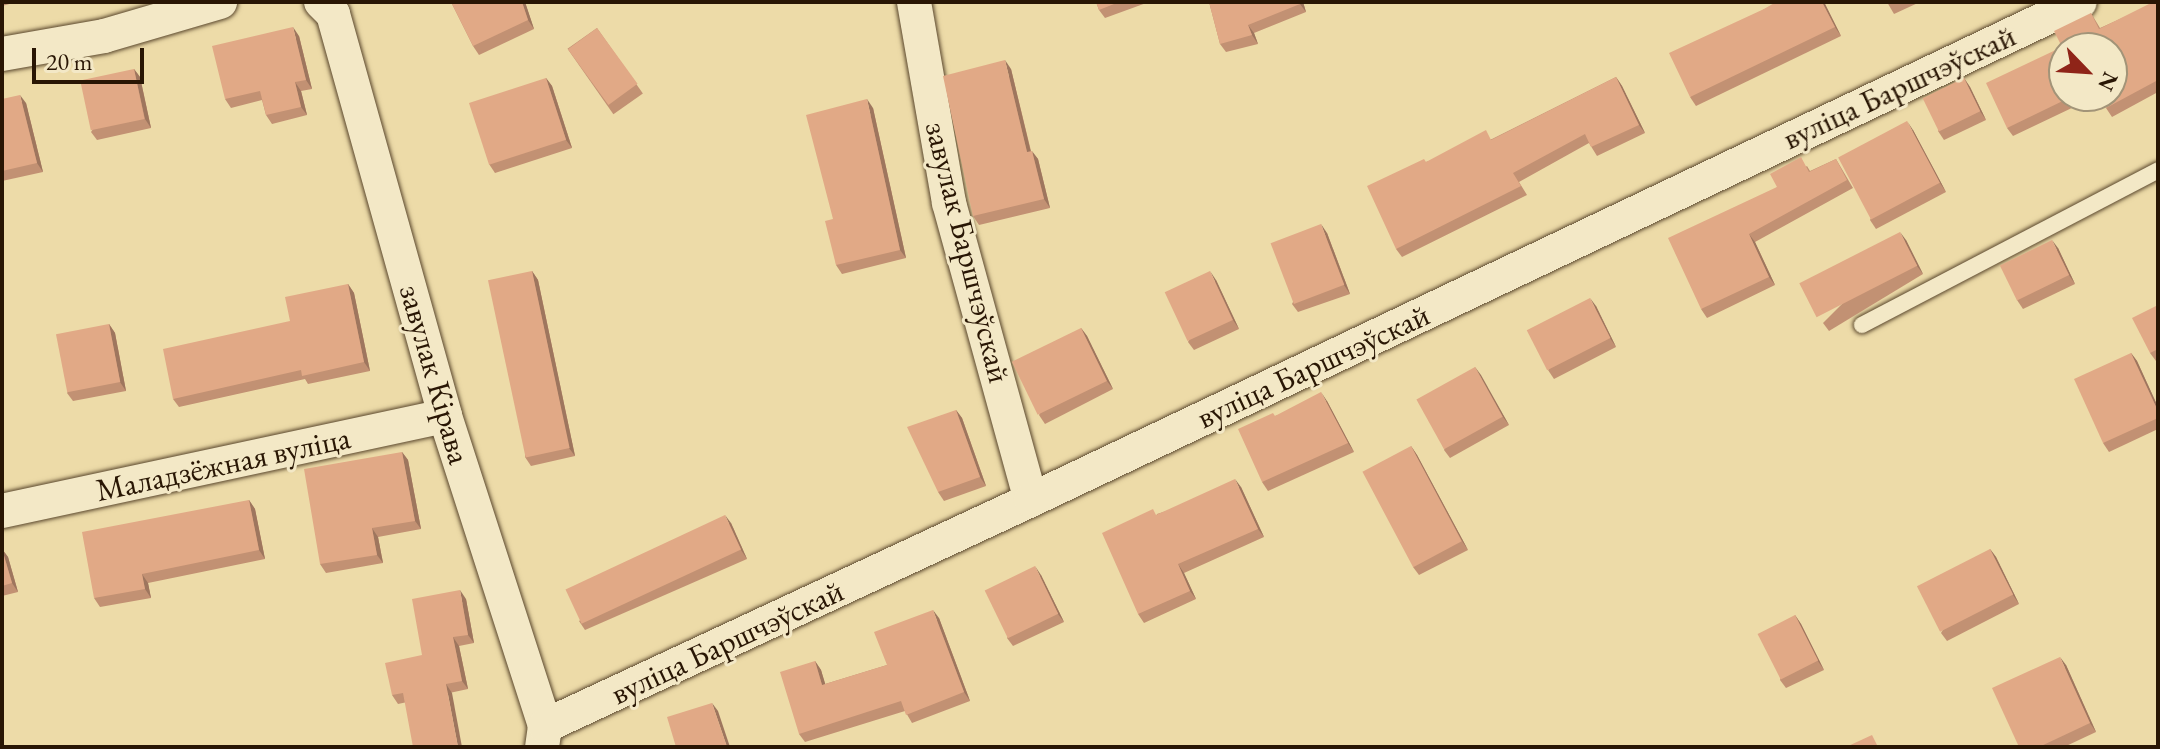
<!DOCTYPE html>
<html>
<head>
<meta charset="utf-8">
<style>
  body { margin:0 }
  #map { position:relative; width:2160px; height:749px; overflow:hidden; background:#eddba8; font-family:"EB Garamond",serif }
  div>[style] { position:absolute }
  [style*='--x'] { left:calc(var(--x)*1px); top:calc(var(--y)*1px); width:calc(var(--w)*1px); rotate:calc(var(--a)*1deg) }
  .roads { filter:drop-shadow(0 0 2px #5a472d) drop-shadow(0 0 2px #5a472d) }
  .service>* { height:16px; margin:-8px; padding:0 8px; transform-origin:8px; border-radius:8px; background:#f3e8c6 }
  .minor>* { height:34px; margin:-17px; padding:0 17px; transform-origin:17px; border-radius:17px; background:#f3e8c6 }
  .wall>* { inset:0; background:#c29173; transform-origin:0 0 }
  .shaded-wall>* { inset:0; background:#9e765e }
  .building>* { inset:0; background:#e1a986; transform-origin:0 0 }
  span { translate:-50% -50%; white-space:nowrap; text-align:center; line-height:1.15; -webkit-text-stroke:6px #f3e8c6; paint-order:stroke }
  .street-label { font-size:32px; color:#291604 }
  .frame { position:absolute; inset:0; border:4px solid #291604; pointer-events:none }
  .north { position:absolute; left:2048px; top:32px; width:80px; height:80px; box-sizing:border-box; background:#f3e8c6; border:2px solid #a29478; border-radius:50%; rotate:115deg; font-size:22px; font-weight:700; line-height:32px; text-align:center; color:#291604 }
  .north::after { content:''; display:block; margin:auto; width:28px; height:36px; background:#8f2418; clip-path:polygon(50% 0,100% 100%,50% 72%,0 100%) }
  .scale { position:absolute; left:32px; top:48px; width:112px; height:36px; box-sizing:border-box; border:4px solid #291604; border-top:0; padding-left:10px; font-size:24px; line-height:28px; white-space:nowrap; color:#291604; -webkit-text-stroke:6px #f3e8c6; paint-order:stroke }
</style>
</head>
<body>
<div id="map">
  <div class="roads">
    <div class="service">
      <div style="--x:1862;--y:325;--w:334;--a:-27.6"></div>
    </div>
    <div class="minor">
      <div style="--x:321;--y:2;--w:17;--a:45"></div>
      <div style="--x:333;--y:14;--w:417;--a:74.4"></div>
      <div style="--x:445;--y:416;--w:326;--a:72.1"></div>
      <div style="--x:545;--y:726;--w:21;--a:98"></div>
      <div style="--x:914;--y:2;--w:204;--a:80.1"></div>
      <div style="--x:949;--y:203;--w:308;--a:74.6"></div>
      <div style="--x:2;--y:54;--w:104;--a:-10"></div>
      <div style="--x:104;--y:36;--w:121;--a:-16.3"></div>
      <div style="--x:2;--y:511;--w:453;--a:-12.1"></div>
      <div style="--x:545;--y:726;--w:536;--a:-24.94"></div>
      <div style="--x:1031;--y:500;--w:1161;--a:-25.4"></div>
    </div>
  </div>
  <div class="wall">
    <div style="clip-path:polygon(2px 2px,17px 2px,2px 6px)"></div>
    <div style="clip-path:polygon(451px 2px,525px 2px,534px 29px,479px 55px,473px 46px)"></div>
    <div style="clip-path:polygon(1096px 2px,1149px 2px,1105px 18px,1099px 10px)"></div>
    <div style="clip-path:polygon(1209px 2px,1303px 2px,1306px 12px,1254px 33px,1258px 44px,1226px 52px,1220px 44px)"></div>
    <div style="clip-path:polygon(1824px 2px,1841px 36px,1696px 106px,1690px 97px,1764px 9px)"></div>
    <div style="clip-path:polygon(1887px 2px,1920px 2px,1894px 14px)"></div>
    <div style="clip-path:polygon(2158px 2px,2158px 92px,2112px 117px,2106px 108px,2112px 48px,2064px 96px,2097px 96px,2013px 136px,2007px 128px,2062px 47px,2091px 13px,2100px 28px)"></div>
    <div style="left:597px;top:28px;width:80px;height:36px;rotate:55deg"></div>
    <div style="clip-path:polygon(299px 36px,312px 89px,301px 91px,307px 115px,272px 124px,266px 115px,262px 100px,231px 108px,225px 99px)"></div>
    <div style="clip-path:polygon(134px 69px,140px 77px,151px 128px,97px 140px,91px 132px)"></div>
    <div style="clip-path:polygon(1011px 69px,1031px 151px,1038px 159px,1050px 208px,979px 225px,973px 216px)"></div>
    <div style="clip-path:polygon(1616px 77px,1622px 86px,1645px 133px,1597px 156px,1589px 143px,1519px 182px,1527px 195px,1402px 257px,1396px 249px,1426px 162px,1492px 139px)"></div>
    <div style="clip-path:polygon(546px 78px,552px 86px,572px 148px,495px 173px,489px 164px)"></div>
    <div style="clip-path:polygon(1964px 78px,1970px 87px,1986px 120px,1944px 140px,1938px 131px)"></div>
    <div style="clip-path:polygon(2px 99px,26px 103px,43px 172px,2px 181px)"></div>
    <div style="clip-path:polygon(873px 108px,906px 258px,842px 274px,836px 265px,833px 219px)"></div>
    <div style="clip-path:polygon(1913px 130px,1946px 192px,1876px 229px,1870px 220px)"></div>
    <div style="clip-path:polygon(1836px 159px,1853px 188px,1755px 242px,1775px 285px,1707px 318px,1701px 309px,1777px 187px,1807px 166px,1810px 171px)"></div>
    <div style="clip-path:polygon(1327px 233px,1350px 294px,1298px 312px,1292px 304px)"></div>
    <div style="clip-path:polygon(1906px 240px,1923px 274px,1829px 331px,1823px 323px)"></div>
    <div style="clip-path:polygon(2058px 248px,2075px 284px,2023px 309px,2017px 300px)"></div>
    <div style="clip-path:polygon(532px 271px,538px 280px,575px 456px,531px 466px,525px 457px)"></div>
    <div style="clip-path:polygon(1216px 280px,1239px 329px,1194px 350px,1188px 342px)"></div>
    <div style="clip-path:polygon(348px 284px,354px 293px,370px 371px,308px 384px,305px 379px,179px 407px,173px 399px)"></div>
    <div style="clip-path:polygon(2158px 305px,2158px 360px,2156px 361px,2150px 353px)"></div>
    <div style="clip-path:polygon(1596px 306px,1616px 347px,1554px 379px,1548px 370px)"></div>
    <div style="clip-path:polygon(109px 324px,115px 333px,126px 391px,73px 401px,67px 393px)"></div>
    <div style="clip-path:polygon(1081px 328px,1087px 336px,1113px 389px,1045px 424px,1039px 415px)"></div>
    <div style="clip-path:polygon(2131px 353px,2137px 361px,2158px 407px,2158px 429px,2109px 452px,2103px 443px)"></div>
    <div style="clip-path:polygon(1475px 367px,1509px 425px,1450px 458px,1444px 450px)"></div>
    <div style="clip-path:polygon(1327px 401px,1354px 452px,1268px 491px,1262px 482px,1275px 416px)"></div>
    <div style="clip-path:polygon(956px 410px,962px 418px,986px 486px,944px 501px,938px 492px)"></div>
    <div style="clip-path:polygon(1411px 446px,1417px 455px,1468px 550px,1419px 575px,1413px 567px)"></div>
    <div style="clip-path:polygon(402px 452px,408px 460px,421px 529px,378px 537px,383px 563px,326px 573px,320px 564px)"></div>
    <div style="clip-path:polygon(1241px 487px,1264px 537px,1184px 573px,1196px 599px,1144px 623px,1138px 614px,1157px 514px)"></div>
    <div style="clip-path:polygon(249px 500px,255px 509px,265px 559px,148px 583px,151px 598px,100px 607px,94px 598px)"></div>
    <div style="clip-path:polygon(731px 523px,747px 559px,585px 630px,579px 621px)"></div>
    <div style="clip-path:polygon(2px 549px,8px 557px,18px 592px,2px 596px)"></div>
    <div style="clip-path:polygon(1990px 549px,1996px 557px,2019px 604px,1947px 641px,1941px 633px)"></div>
    <div style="clip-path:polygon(1041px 575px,1064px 622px,1013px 646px,1007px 638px)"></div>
    <div style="clip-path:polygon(466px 599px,474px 643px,459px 646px,468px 689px,398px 704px,392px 695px)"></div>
    <div style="clip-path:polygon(1795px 615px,1801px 624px,1824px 670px,1786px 688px,1780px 680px)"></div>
    <div style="clip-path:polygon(939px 618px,970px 701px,912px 723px,905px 711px,805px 742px,799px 734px,815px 661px,821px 670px,825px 684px,887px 665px)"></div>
    <div style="clip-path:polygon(2066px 665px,2096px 732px,2064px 747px,2019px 747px)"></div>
  </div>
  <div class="shaded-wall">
    <div style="clip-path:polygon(522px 2px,525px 2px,534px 29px,528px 20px)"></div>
    <div style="clip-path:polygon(1299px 2px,1303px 2px,1306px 12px,1300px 4px)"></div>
    <div style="clip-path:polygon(1822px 2px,1824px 2px,1841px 36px,1835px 27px)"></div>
    <div style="clip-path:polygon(1248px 25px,1254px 33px,1258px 44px,1252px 35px)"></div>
    <div style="clip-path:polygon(293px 27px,299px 36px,312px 89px,306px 80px)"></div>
    <div style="clip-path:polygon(1005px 60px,1011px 69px,1033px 161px,1027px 152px)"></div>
    <div style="clip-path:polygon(134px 69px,140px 77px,151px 128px,145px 119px)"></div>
    <div style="clip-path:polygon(1616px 77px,1622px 86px,1645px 133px,1639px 125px)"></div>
    <div style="clip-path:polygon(546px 78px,552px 86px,572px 148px,566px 140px)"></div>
    <div style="clip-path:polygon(1964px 78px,1970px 87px,1986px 120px,1980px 111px)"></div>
    <div style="clip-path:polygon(295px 82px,301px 91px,307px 115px,301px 107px)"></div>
    <div style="clip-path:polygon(20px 95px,26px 103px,43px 172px,37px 163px)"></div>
    <div style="clip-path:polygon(867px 99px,873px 108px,906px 258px,900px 250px)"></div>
    <div style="clip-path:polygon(1907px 121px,1913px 130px,1946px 192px,1940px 183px)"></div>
    <div style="clip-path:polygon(1032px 151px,1038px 159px,1050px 208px,1044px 199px)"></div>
    <div style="clip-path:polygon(1321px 224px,1327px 233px,1350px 294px,1344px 285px)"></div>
    <div style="clip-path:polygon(1900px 232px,1906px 240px,1923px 274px,1917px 266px)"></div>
    <div style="clip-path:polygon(1749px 234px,1755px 242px,1775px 285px,1769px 277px)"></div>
    <div style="clip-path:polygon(2052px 240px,2058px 248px,2075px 284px,2069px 275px)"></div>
    <div style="clip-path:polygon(532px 271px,538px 280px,575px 456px,569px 448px)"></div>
    <div style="clip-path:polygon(1210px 271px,1216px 280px,1239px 329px,1233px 320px)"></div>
    <div style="clip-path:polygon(348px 284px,354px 293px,370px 371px,364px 362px)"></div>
    <div style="clip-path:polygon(1590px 298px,1596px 306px,1616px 347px,1610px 338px)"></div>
    <div style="clip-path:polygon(109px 324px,115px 333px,126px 391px,120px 382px)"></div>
    <div style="clip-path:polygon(1081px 328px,1087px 336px,1113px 389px,1107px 381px)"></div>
    <div style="clip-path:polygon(2131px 353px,2137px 361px,2158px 407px,2158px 411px)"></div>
    <div style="clip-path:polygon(1475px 367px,1481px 375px,1509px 425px,1503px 417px)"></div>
    <div style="clip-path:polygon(1321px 392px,1327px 401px,1354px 452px,1348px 443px)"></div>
    <div style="clip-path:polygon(956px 410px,962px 418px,986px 486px,980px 477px)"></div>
    <div style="clip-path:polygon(1411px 446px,1417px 455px,1468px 550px,1462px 541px)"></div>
    <div style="clip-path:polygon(402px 452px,408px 460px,421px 529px,415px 521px)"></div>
    <div style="clip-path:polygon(1235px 479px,1241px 487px,1264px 537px,1258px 529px)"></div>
    <div style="clip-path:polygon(249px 500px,255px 509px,265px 559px,259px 550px)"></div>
    <div style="clip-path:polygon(725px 515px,731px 523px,747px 559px,741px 550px)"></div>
    <div style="clip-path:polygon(372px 528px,378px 537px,383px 563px,377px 555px)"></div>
    <div style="clip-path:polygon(2px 549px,8px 557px,18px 592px,12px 583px)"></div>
    <div style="clip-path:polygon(1990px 549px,1996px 557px,2019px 604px,2013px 595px)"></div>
    <div style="clip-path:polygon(1178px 564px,1184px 573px,1196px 599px,1190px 591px)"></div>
    <div style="clip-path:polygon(1035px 566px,1041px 575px,1064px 622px,1058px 614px)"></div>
    <div style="clip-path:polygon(142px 574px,148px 583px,151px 598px,145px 589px)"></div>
    <div style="clip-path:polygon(460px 590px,466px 599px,474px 643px,468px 635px)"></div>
    <div style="clip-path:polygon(933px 610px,939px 618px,970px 701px,964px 692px)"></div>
    <div style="clip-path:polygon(1795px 615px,1801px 624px,1824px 670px,1818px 661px)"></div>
    <div style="clip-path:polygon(453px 637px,459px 646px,468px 689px,462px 681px)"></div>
    <div style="clip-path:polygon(2060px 657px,2066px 665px,2096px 732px,2090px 723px)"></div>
    <div style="clip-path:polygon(815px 661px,821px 670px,828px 693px,822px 685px)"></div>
    <div style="clip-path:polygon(446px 684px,452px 693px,462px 747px,458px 747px)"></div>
    <div style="clip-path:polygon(712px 703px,718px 711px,730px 747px,727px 747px)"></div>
  </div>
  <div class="building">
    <div style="clip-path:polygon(451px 2px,522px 2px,528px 20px,473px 46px)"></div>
    <div style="clip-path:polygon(1096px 2px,1119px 2px,1099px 10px)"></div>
    <div style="clip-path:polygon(1209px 2px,1299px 2px,1300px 4px,1248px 25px,1252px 35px,1220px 44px)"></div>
    <div style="clip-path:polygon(1776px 2px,1822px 2px,1835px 27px,1690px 97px,1669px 53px,1764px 9px)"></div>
    <div style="clip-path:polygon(2153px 2px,2158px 2px,2158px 80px,2106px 108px,2099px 96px,2112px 96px,2112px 48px,2064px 48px,2064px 96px,2073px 96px,2007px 128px,1986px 83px,2062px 47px,2054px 31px,2091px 13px,2099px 29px)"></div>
    <div style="clip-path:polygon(293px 27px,306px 80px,295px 82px,301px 107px,266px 115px,260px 91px,225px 99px,212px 46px)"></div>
    <div style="left:597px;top:28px;width:69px;height:36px;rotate:54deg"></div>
    <div style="clip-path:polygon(1005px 60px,1027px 152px,1032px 151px,1044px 199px,973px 216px,943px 76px)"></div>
    <div style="left:134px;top:69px;width:51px;height:55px;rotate:78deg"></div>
    <div style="clip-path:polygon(1616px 77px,1639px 125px,1591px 147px,1585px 134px,1513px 173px,1521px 186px,1396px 249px,1367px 186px,1424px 159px,1426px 162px,1486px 130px,1491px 140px)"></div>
    <div style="left:546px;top:78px;width:65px;height:81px;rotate:72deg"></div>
    <div style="left:1964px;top:78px;width:37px;height:46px;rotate:64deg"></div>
    <div style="clip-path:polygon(20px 95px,37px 163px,2px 171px,2px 99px)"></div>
    <div style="clip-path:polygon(867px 99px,900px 250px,836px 265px,825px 221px,833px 219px,806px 115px)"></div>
    <div style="left:1907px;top:121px;width:70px;height:78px;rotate:62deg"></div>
    <div style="clip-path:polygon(1801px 157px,1809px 172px,1836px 159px,1847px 180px,1749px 234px,1769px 277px,1701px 309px,1668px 238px,1777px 187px,1770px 174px)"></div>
    <div style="left:1321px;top:224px;width:65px;height:54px;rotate:69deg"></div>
    <div style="left:1900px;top:232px;width:38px;height:113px;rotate:63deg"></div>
    <div style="left:2052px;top:240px;width:39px;height:58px;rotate:64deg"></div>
    <div style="left:532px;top:271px;width:181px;height:45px;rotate:78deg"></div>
    <div style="left:1210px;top:271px;width:54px;height:50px;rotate:65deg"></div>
    <div style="clip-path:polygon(348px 284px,364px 362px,302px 376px,301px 370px,173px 399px,163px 349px,290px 321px,285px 297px)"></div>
    <div style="left:1590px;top:298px;width:45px;height:71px;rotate:63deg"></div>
    <div style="clip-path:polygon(2158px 305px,2158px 349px,2150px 353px,2132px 318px)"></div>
    <div style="left:109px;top:324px;width:59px;height:54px;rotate:79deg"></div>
    <div style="left:1081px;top:328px;width:59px;height:77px;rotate:64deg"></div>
    <div style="clip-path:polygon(2131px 353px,2158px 411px,2158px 418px,2103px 443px,2074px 379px)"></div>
    <div style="left:1475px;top:367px;width:57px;height:67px;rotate:61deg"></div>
    <div style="clip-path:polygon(1321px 392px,1348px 443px,1262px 482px,1238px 429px,1273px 413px,1275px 416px)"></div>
    <div style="clip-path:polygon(956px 410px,980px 477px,938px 492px,907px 427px)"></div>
    <div style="left:1411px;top:446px;width:108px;height:55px;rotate:62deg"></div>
    <div style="clip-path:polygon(402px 452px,415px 521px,372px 528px,377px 555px,320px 564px,304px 469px)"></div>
    <div style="clip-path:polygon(1235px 479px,1258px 529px,1178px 564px,1190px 591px,1138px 614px,1102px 533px,1153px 509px,1156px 515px)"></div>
    <div style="clip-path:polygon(249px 500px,259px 550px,142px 574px,145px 589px,94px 598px,82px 532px)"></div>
    <div style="left:725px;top:515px;width:38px;height:176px;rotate:65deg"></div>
    <div style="clip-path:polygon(2px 549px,12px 583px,2px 586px)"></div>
    <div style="left:1990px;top:549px;width:51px;height:82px;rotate:63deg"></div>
    <div style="left:1035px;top:566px;width:53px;height:56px;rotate:64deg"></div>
    <div style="clip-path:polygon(460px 590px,468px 635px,453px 637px,462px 681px,446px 684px,458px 747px,413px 747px,403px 693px,392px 695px,385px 663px,422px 655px,412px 599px)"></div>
    <div style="clip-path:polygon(933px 610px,964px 692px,906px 715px,901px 701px,799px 734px,780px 672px,815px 661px,822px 685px,887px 665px,874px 632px)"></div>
    <div style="left:1795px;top:615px;width:51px;height:42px;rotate:63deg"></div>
    <div style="clip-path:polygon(2060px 657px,2090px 723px,2039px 747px,2019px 747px,1992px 688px)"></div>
    <div style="clip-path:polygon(712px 703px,727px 747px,676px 747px,667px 717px)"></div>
    <div style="clip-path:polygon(1872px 735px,1878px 747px,1846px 747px)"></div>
  </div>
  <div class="street-label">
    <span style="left:1899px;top:87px;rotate:-25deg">вуліца Баршчэўскай</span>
    <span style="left:968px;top:252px;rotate:76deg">завулак Баршчэўскай</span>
    <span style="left:1313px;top:366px;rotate:-25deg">вуліца Баршчэўскай</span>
    <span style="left:435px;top:374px;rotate:74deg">завулак Кірава</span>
    <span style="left:223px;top:464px;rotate:-12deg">Маладзёжная вуліца</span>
    <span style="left:727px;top:642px;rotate:-25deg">вуліца Баршчэўскай</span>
  </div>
  <div class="frame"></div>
  <div class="north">N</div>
  <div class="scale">20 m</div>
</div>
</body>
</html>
